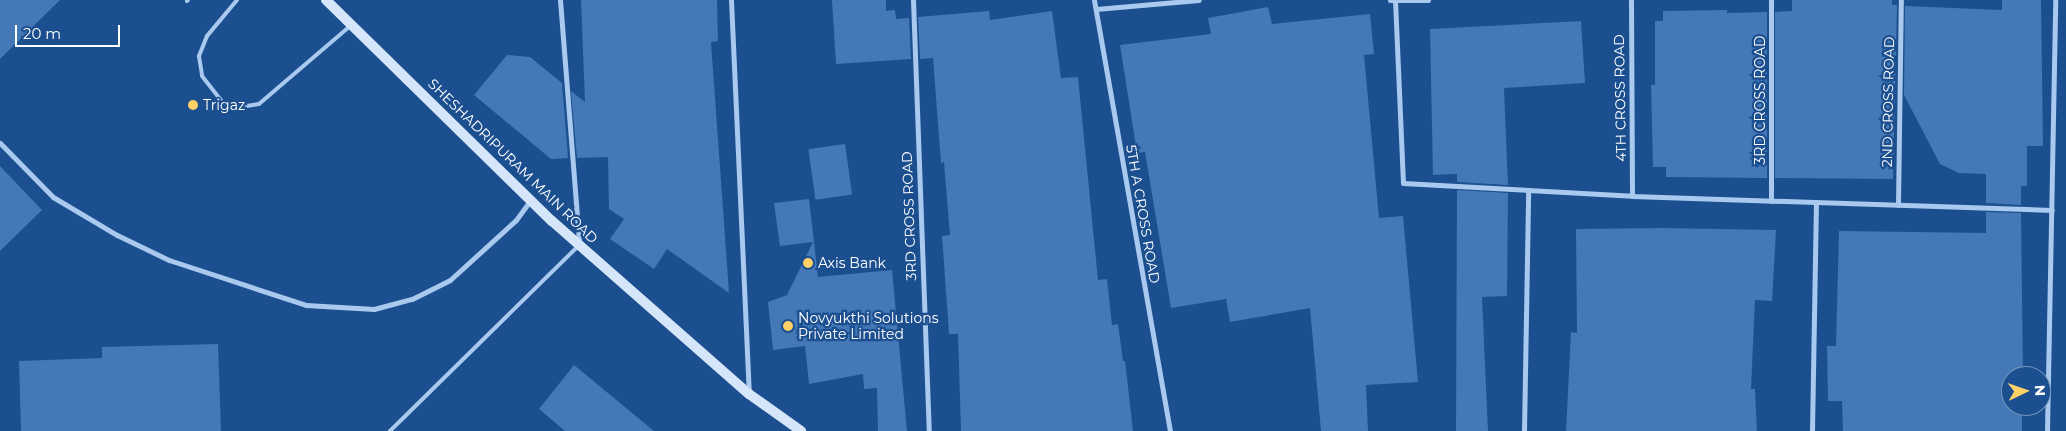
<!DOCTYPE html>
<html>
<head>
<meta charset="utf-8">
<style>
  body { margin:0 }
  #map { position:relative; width:2066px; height:431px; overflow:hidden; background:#1b4f8f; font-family:Montserrat,sans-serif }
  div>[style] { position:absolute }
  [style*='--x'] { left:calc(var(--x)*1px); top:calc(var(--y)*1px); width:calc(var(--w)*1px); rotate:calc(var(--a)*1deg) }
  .building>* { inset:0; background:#4478b7; transform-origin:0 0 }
  .lane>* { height:4px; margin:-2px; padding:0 2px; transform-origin:2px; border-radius:2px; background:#a9c9ee }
  .street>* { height:5px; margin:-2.5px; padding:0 2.5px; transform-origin:2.5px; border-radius:2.5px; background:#a9c9ee }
  .secondary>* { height:10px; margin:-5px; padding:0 5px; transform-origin:5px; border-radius:5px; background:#d6e6fa }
  .dots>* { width:14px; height:14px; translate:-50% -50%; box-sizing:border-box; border:2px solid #1b4f8f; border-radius:50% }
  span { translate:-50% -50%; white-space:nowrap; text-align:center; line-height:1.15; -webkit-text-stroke:4.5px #1b4f8f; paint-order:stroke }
  .street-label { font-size:14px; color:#fff }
  .poi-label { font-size:14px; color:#fff }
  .left { translate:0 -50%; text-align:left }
  .north { position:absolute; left:2001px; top:366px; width:50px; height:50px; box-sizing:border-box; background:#1b4f8f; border:1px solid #7695bc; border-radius:50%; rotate:87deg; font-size:14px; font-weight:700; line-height:20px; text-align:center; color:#fff }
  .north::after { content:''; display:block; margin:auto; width:18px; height:22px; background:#ffd166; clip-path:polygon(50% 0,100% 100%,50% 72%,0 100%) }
  .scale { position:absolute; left:15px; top:25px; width:105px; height:22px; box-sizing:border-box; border:2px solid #fff; border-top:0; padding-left:6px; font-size:15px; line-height:18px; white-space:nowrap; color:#fff; -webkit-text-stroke:4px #1b4f8f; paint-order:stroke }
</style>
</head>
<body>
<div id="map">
  <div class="building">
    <div style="clip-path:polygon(0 0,60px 0,0 59px)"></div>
    <div style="clip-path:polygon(581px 0,717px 0,718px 41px,711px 42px,729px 293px,667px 249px,654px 269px,610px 239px,624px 219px,609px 209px,608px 157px,577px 158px,571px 91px,585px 102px)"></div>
    <div style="clip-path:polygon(832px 0,886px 0,886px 11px,895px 10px,896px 19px,909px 18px,911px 59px,836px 64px)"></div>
    <div style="clip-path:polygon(1792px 0,1892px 0,1892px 5px,1897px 5px,1893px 179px,1775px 178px,1775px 12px,1792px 11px)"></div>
    <div style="clip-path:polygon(2002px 0,2041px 0,2043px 146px,2027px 146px,2027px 186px,2021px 186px,2021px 205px,1986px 203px,1986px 174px,1959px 173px,1940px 164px,1904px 95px,1905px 6px,2002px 10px)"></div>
    <div style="clip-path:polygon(1268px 7px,1272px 24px,1370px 14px,1374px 54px,1364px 55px,1379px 218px,1403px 216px,1418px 382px,1366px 385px,1368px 431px,1321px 431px,1310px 308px,1230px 322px,1226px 299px,1171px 308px,1145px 152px,1137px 153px,1120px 45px,1211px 34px,1208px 18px)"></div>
    <div style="clip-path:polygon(1727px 10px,1727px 13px,1767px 12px,1767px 178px,1666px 177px,1666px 167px,1653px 167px,1651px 85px,1655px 85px,1655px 21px,1663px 21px,1663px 11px)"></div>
    <div style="clip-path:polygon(989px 11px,990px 20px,1052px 11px,1061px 78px,1078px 77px,1098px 280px,1107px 279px,1112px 325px,1118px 324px,1123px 361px,1125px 361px,1133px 431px,961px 431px,958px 334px,949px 334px,942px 236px,950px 235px,944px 162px,941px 163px,933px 58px,920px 59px,918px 17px)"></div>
    <div style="clip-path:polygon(1581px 21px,1585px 83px,1504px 88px,1508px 185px,1457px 182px,1457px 174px,1433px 175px,1430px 29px)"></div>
    <div style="clip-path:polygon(507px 55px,530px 57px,562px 83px,568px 158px,551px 159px,474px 95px)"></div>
    <div style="left:845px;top:144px;width:51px;height:37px;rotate:82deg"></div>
    <div style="clip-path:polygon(0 166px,42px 210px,0 251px)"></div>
    <div style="clip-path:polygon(1457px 190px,1508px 193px,1507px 296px,1482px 297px,1488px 431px,1456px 431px)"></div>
    <div style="clip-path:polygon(809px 199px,818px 277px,892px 270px,907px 431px,878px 431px,877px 388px,864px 389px,863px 374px,809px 384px,805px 346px,773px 350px,768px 302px,787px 295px,813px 242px,780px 246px,774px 203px)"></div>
    <div style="clip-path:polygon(1986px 212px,2021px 213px,2023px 376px,2011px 376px,2011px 406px,2022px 406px,2022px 431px,1843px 431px,1842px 401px,1828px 401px,1827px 346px,1836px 346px,1839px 231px,1986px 233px)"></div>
    <div style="clip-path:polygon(1662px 228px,1776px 230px,1772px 301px,1755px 300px,1751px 389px,1755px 389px,1757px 431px,1566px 431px,1571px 332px,1577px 333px,1576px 229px)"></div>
    <div style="clip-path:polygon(218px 344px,221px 431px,21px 431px,19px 361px,102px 358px,102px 347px)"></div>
    <div style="clip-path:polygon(574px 365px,654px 431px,565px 431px,539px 409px)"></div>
  </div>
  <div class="lane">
    <div style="--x:237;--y:0;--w:47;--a:129.8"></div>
    <div style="--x:207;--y:36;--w:22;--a:112"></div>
    <div style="--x:199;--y:56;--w:20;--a:81"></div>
    <div style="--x:202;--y:76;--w:34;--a:52"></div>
    <div style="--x:223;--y:103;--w:17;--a:13"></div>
    <div style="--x:240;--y:107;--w:19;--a:-9"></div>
    <div style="--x:259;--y:104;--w:120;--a:-40.6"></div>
    <div style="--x:187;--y:1;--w:1;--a:-45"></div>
    <div style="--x:390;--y:431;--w:265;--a:-44.5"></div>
  </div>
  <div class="street">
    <div style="--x:560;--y:0;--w:245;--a:85.5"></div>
    <div style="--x:731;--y:0;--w:393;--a:87.4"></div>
    <div style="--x:913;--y:0;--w:431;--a:87.9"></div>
    <div style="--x:1094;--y:0;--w:438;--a:80"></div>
    <div style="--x:1390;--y:0;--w:38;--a:0"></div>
    <div style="--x:1395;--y:0;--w:183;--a:87.5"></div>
    <div style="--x:1403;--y:183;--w:229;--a:3.2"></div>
    <div style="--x:1632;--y:196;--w:420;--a:1.9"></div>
    <div style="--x:1631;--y:0;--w:196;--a:89.7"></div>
    <div style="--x:1771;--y:0;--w:201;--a:90"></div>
    <div style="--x:1096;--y:9;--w:103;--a:-5"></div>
    <div style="--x:0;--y:143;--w:76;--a:45.5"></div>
    <div style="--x:53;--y:197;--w:74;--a:30.7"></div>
    <div style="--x:117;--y:235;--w:58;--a:25.7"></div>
    <div style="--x:169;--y:260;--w:144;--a:18.2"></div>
    <div style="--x:306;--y:305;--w:68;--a:3.4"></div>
    <div style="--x:374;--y:309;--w:39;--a:-15"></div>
    <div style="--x:412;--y:299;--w:42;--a:-26.6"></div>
    <div style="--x:450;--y:280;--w:89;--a:-42.3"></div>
    <div style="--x:516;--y:220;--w:26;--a:-54"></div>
    <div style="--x:1898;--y:205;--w:205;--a:-89.2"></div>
    <div style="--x:1524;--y:431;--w:241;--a:-89"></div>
    <div style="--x:1812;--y:431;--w:229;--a:-89"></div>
    <div style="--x:2047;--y:431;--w:431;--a:-88.9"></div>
  </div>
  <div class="secondary">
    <div style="--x:326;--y:0;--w:316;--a:44.4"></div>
    <div style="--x:552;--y:221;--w:262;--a:41.3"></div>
    <div style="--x:749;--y:394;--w:64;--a:35.4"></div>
  </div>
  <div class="dots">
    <div style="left:193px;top:105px;background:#ffd166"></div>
    <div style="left:808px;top:263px;background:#ffd166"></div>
    <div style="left:788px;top:326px;background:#ffd166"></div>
  </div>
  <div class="street-label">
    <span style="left:1620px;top:98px;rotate:-91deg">4TH CROSS ROAD</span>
    <span style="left:1760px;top:100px;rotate:-90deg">3RD CROSS ROAD</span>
    <span style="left:1888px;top:102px;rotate:-89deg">2ND CROSS ROAD</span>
    <span style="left:513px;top:161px;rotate:44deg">SHESHADRIPURAM MAIN ROAD</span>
    <span style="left:1143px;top:214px;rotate:80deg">5TH A CROSS ROAD</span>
    <span style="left:909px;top:216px;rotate:-92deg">3RD CROSS ROAD</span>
  </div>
  <div class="poi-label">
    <span class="left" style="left:203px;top:105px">Trigaz</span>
    <span class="left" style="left:818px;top:263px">Axis Bank</span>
    <span class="left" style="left:798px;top:326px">Novyukthi Solutions<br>Private Limited</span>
  </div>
  <div class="north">N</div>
  <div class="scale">20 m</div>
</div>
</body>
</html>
